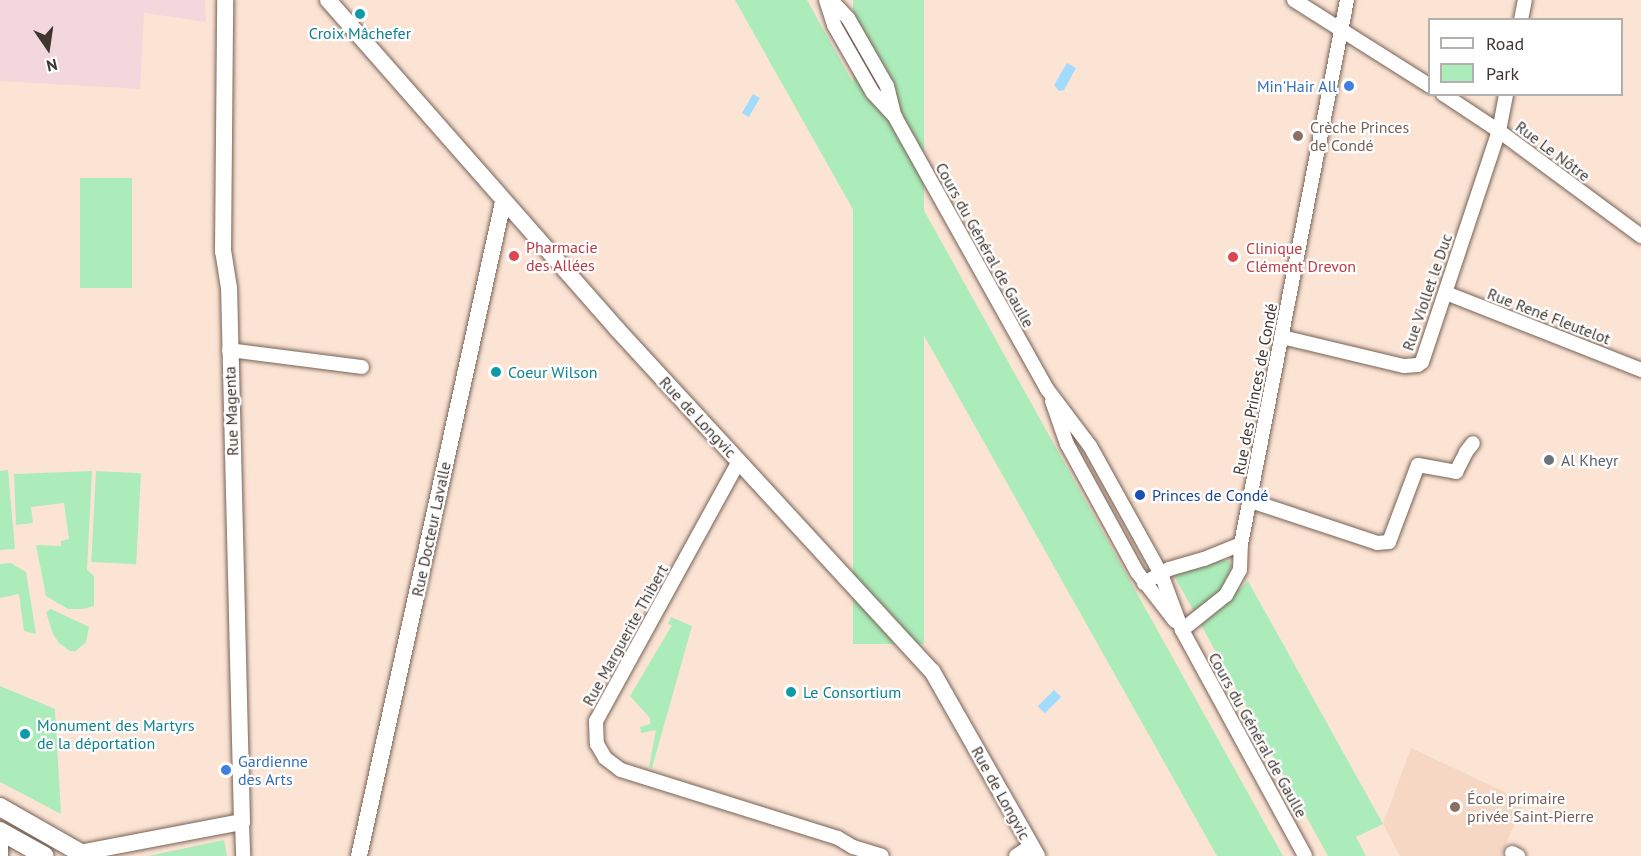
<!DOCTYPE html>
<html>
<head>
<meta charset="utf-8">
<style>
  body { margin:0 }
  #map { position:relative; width:1641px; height:856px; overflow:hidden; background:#fce4d5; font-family:"PT Sans",sans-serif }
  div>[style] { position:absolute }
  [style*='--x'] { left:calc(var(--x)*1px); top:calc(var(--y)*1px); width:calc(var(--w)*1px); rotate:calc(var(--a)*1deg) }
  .built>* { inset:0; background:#f5d7c4 }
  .industrial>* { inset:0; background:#f2d8dc }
  .green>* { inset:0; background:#acecba; transform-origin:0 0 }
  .water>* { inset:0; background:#a1dbfe; transform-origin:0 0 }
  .roads { filter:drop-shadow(0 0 2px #766255) drop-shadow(0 0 2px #766255) }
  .minor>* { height:14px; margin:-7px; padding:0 7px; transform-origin:7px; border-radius:7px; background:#fff }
  .tertiary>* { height:16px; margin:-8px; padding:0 8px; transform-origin:8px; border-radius:8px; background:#fff }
  .secondary>* { height:18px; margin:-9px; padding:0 9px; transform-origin:9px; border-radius:9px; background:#fff }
  .dots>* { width:16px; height:16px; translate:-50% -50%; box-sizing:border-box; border:3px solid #fff; border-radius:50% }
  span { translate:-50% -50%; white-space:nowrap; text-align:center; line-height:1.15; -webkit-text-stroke:4.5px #fff; paint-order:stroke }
  .culture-label { font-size:16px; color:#0d838f }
  .left { translate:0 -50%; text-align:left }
  .shop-label { font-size:16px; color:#366cbe }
  .right { translate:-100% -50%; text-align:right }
  .education-label { font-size:16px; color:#785e54 }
  .street-label { font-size:16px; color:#3f3630 }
  .health-label { font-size:16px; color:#be3a42 }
  .worship-label { font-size:16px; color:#5b616d }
  .transit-label { font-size:16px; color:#164399 }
  .legend { position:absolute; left:1428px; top:18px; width:195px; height:78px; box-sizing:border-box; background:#fff; border:2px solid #b2afac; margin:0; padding:8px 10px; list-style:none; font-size:18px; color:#3f3630 }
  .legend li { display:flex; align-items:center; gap:12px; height:30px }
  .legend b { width:30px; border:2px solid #b2afac }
  .north { position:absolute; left:18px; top:18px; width:60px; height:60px; -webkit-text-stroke:4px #fff; paint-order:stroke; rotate:167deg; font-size:16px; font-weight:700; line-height:24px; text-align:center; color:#3f3630 }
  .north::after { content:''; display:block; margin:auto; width:21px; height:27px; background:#3f3630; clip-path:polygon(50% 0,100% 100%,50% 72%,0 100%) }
</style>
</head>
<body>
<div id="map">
  <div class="built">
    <div style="clip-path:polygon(1411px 748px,1524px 801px,1501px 856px,1400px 856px,1383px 824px)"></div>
  </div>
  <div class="industrial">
    <div style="clip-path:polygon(0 0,205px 0,206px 22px,144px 13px,140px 89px,0 81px)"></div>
  </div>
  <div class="green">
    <div style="clip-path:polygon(735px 0,807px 0,1283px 856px,1217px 856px)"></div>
    <div style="left:853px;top:0;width:71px;height:644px"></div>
    <div style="left:80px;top:178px;width:52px;height:110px"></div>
    <div style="clip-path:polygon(8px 470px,15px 549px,0 550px,0 471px)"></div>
    <div style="clip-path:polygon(92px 471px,87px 570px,94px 576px,94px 606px,83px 609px,68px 609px,46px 596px,36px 545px,61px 546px,61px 541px,69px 539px,64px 503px,31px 507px,33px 523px,16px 525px,14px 474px)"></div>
    <div style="left:96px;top:471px;width:45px;height:91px;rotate:3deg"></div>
    <div style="clip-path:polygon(1221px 560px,1229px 561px,1232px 566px,1224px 587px,1196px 615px,1173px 574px)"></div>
    <div style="clip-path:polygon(11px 563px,26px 572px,36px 634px,24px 631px,19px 594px,0 598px,0 564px)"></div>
    <div style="clip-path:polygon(1248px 581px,1383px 824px,1356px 837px,1366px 856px,1328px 856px,1201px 625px)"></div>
    <div style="clip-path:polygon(51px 609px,89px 627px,86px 642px,76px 651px,70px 651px,59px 643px,53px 634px,46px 612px)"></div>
    <div style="clip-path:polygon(671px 617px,692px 626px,652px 768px,649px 767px,656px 730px,641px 733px,640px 727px,650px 724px,650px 718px,630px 696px,672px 625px,668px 624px)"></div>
    <div style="clip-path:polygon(0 686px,55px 709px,61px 814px,0 782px)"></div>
    <div style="clip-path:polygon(224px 840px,227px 856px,148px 856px)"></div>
  </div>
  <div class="water">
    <div style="clip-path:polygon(1067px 63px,1076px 68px,1064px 90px,1059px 91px,1054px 85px)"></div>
    <div style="left:753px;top:94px;width:8px;height:22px;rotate:30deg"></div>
    <div style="left:1054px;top:690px;width:10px;height:23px;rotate:45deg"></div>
  </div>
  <div class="roads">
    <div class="minor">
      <div style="--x:826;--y:0;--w:26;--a:72"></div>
      <div style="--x:834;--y:25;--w:78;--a:60.2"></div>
      <div style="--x:873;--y:93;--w:33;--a:47"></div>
      <div style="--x:895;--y:117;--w:312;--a:60.8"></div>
      <div style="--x:1047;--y:389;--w:71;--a:53"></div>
      <div style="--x:1090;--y:446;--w:146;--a:61"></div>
      <div style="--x:1161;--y:574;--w:60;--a:69.4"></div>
      <div style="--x:1182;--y:630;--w:257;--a:61.4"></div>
      <div style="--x:831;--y:0;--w:25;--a:47"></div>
      <div style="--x:848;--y:18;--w:78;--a:60.2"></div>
      <div style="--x:887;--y:86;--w:30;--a:76"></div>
      <div style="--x:1294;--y:0;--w:161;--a:32.3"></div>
      <div style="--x:1521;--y:20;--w:20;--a:-79"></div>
      <div style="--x:1443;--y:94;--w:67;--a:33.5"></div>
      <div style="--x:1499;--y:131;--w:177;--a:36.5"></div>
      <div style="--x:1446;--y:293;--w:210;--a:21.5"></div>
      <div style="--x:1282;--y:337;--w:125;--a:13.4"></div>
      <div style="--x:1404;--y:366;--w:14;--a:-4"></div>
      <div style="--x:1418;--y:365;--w:5;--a:-37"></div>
      <div style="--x:1422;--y:362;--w:243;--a:-71.6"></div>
      <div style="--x:1499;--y:131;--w:38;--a:-79"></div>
      <div style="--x:229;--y:350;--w:134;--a:7.3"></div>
      <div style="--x:1052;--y:401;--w:46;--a:70.8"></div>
      <div style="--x:1067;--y:444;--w:146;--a:61.3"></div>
      <div style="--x:1137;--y:572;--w:62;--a:52.2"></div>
      <div style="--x:739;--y:461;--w:297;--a:118.8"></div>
      <div style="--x:596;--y:721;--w:23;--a:88"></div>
      <div style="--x:597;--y:744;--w:16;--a:60"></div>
      <div style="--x:605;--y:758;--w:20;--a:37"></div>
      <div style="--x:621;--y:770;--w:227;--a:17.4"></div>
      <div style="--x:838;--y:838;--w:17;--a:31"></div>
      <div style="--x:853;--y:847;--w:30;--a:17"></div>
      <div style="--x:1251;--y:501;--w:133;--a:18.4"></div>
      <div style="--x:1377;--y:543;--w:12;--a:-5"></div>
      <div style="--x:1389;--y:542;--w:82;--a:-69.4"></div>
      <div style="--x:1418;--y:465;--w:39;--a:10"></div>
      <div style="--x:1456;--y:472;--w:22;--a:-63"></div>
      <div style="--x:1466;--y:452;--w:11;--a:-52"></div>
      <div style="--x:1144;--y:583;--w:29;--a:-29"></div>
      <div style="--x:1169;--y:569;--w:36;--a:-16"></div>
      <div style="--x:1204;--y:559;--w:40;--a:-22"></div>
      <div style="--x:1182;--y:630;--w:56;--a:-38.5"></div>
      <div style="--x:1226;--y:595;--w:29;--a:-61"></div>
      <div style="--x:1240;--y:570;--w:26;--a:-88"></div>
      <div style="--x:1241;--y:544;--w:554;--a:-78.97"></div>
      <div style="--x:242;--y:822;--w:34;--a:88"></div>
      <div style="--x:1512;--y:853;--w:7;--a:27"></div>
      <div style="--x:1016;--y:856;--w:18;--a:-34"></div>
    </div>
    <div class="tertiary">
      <div style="--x:328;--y:0;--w:438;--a:48.7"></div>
      <div style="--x:617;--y:329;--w:465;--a:47.4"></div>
      <div style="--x:932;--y:671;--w:213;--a:60.4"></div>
      <div style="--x:0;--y:845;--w:11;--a:90"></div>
      <div style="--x:79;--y:853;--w:166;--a:-10.8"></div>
      <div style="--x:242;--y:822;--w:534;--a:-91.39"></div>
      <div style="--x:229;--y:288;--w:36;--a:-99"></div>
      <div style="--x:223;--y:252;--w:252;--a:-89.5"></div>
      <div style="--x:359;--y:856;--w:670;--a:-77.58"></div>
    </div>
    <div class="secondary">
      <div style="--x:0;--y:807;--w:99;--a:29.7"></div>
      <div style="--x:0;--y:831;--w:51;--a:29.1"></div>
    </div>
  </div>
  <div class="dots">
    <div style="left:360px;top:14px;background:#0f9aa8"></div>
    <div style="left:1349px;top:86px;background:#3f7fe0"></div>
    <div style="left:1298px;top:136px;background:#8d6e63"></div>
    <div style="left:514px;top:256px;background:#e0444e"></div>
    <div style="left:1233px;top:257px;background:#e0444e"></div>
    <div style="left:496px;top:372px;background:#0f9aa8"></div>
    <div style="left:1549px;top:460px;background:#6b7280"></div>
    <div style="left:1140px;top:495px;background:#1a4fb4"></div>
    <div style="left:791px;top:692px;background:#0f9aa8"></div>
    <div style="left:25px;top:734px;background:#0f9aa8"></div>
    <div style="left:226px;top:770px;background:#3f7fe0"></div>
    <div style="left:1455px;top:807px;background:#8d6e63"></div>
  </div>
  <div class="culture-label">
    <span style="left:360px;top:33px">Croix Mâchefer</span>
    <span class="left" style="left:508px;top:372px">Coeur Wilson</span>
    <span class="left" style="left:803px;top:692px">Le Consortium</span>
    <span class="left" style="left:37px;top:734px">Monument des Martyrs<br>de la déportation</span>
  </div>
  <div class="shop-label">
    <span class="right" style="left:1337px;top:86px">Min'Hair All</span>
    <span class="left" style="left:238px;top:770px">Gardienne<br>des Arts</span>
  </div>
  <div class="education-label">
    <span class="left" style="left:1310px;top:136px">Crèche Princes<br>de Condé</span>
    <span class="left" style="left:1467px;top:807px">École primaire<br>privée Saint-Pierre</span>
  </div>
  <div class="street-label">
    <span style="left:1553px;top:151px;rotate:37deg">Rue Le Nôtre</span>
    <span style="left:985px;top:245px;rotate:61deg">Cours du Général de Gaulle</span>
    <span style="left:1427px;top:292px;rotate:-71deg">Rue Viollet le Duc</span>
    <span style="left:1549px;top:316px;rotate:21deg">Rue René Fleutelot</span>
    <span style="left:1255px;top:389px;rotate:-79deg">Rue des Princes de Condé</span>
    <span style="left:231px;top:411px;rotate:-92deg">Rue Magenta</span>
    <span style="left:698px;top:417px;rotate:47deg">Rue de Longvic</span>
    <span style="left:431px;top:529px;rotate:-78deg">Rue Docteur Lavalle</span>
    <span style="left:625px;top:635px;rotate:-61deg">Rue Marguerite Thibert</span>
    <span style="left:1258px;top:735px;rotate:61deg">Cours du Général de Gaulle</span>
    <span style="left:1001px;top:793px;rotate:61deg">Rue de Longvic</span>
  </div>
  <div class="health-label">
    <span class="left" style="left:526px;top:256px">Pharmacie<br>des Allées</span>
    <span class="left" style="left:1246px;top:257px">Clinique<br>Clément Drevon</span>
  </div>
  <div class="worship-label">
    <span class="left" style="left:1561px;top:460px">Al Kheyr</span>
  </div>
  <div class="transit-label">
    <span class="left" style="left:1152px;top:495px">Princes de Condé</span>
  </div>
  <ul class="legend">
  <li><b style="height:8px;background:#fff"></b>Road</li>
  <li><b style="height:16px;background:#acecba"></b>Park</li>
  </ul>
  <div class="north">N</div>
</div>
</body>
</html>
